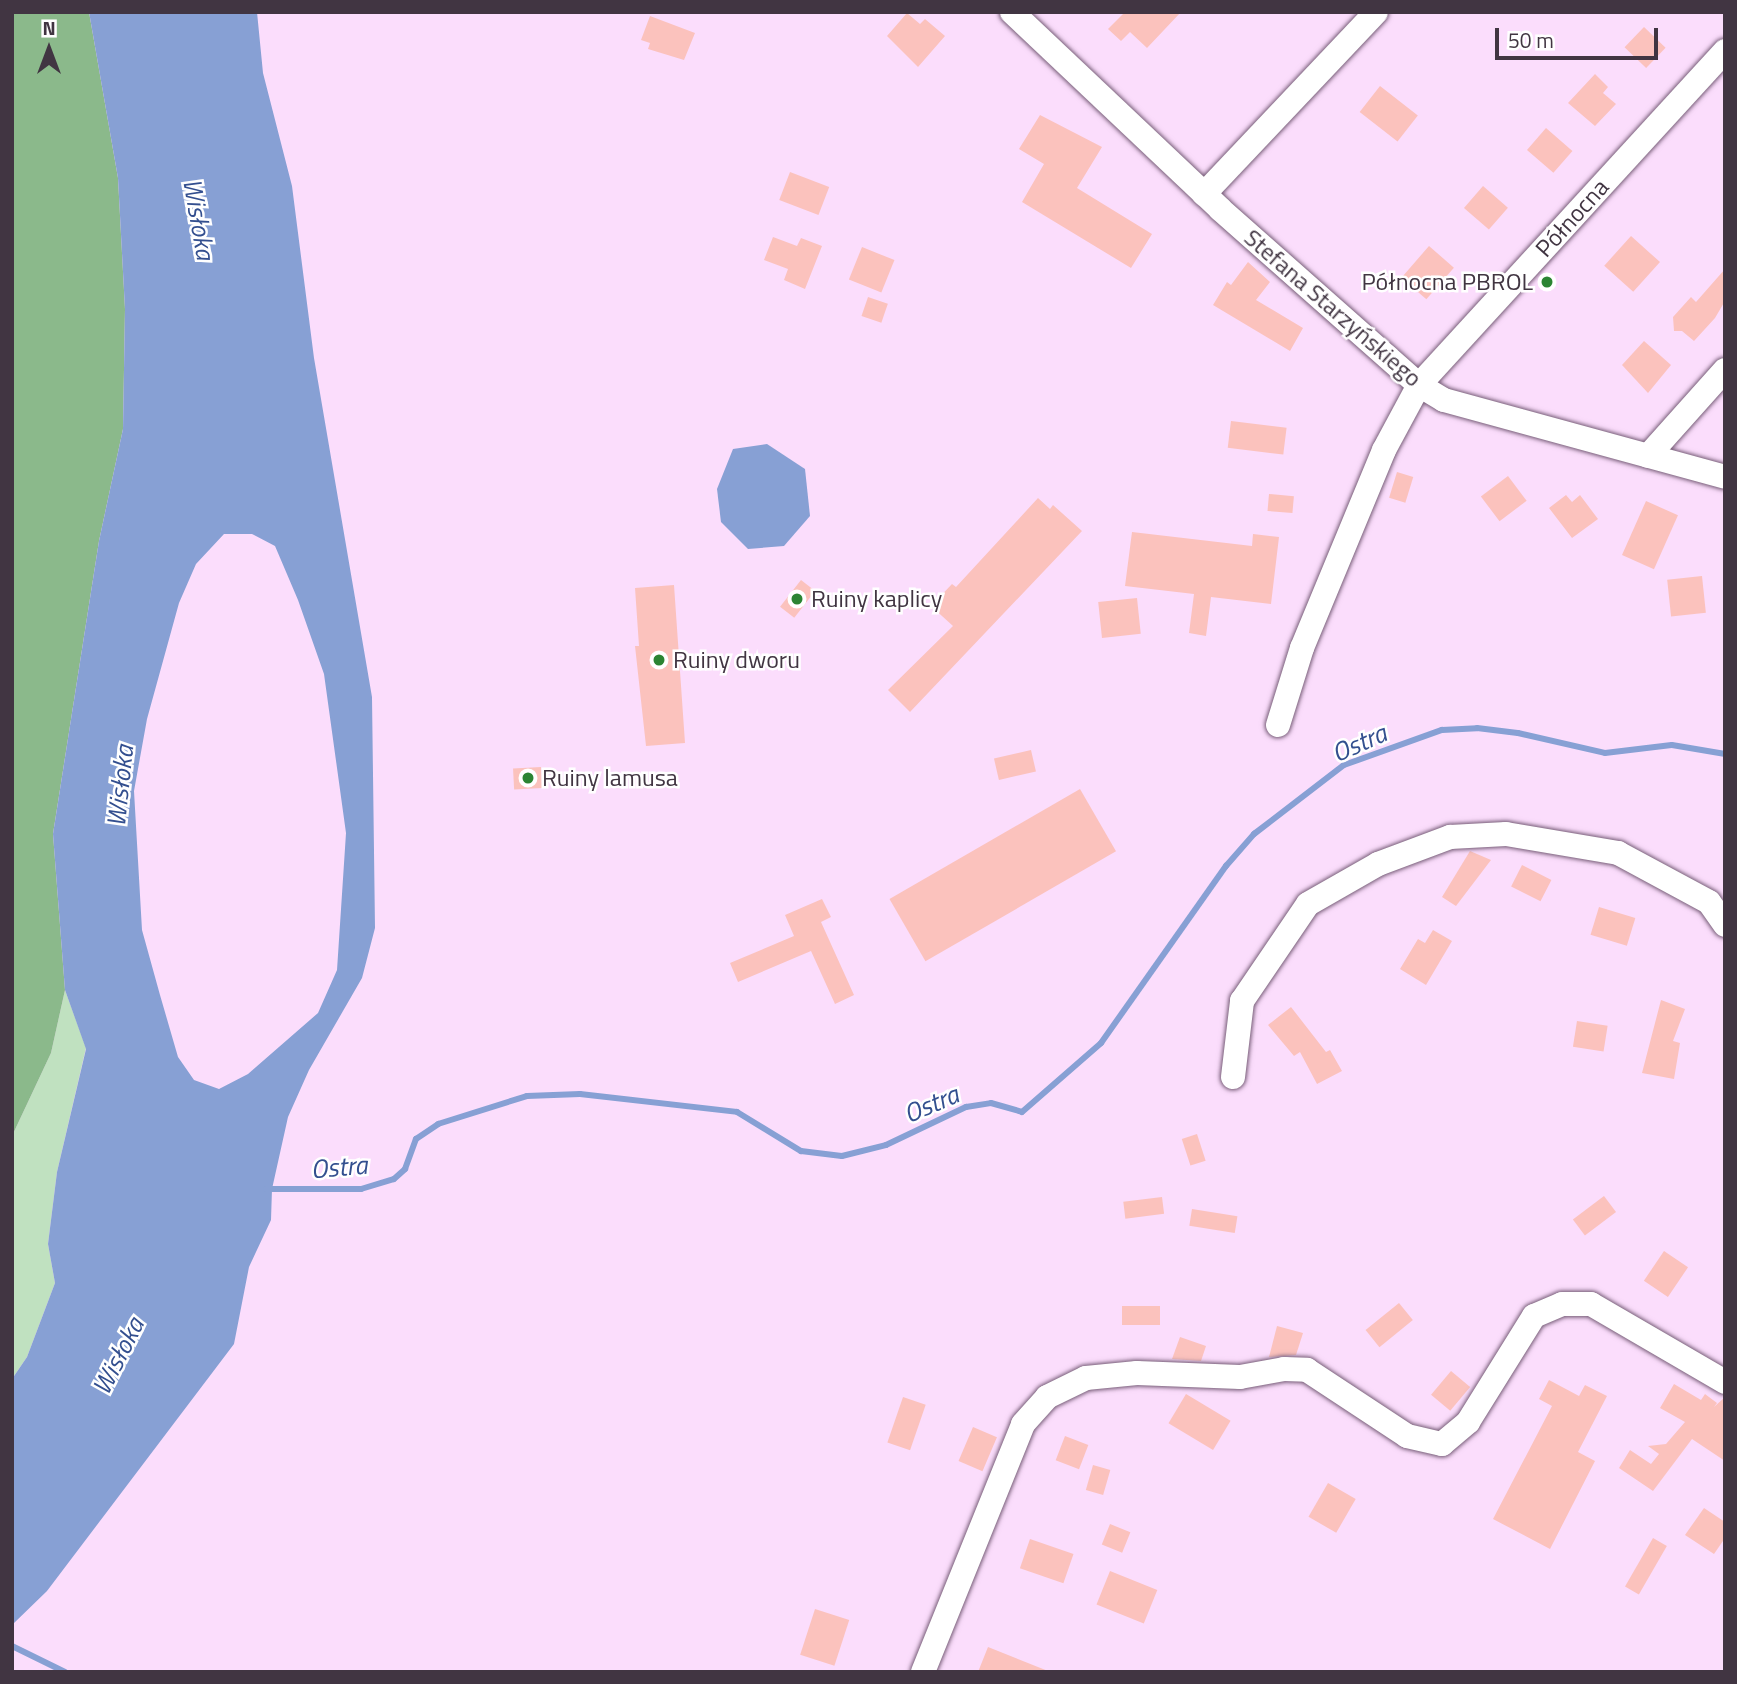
<!DOCTYPE html>
<html>
<head>
<meta charset="utf-8">
<style>
  body { margin:0 }
  #map { position:relative; width:1737px; height:1684px; overflow:hidden; background:#fbddfc; font-family:"Titillium Web",sans-serif }
  div>[style] { position:absolute }
  [style*='--x'] { left:calc(var(--x)*1px); top:calc(var(--y)*1px); width:calc(var(--w)*1px); rotate:calc(var(--a)*1deg) }
  .green>* { inset:0; background:#c0e1c0 }
  .forest>* { inset:0; background:#8bb98b }
  .water>* { inset:0; background:#87a0d4 }
  .stream>* { height:6px; margin:-3px; padding:0 3px; transform-origin:3px; border-radius:3px; background:#87a0d4 }
  .building>* { inset:0; background:#fbc2bd; transform-origin:0 0 }
  .roads { filter:drop-shadow(0 0 2px #785e79) drop-shadow(0 0 2px #785e79) }
  .minor>* { height:24px; margin:-12px; padding:0 12px; transform-origin:12px; border-radius:12px; background:#fff }
  .dots>* { width:19px; height:19px; translate:-50% -50%; box-sizing:border-box; border:4px solid #fff; border-radius:50% }
  span { translate:-50% -50%; white-space:nowrap; text-align:center; line-height:1.15; -webkit-text-stroke:5px #fff; paint-order:stroke }
  .street-label { font-size:24px; color:#413542 }
  .poi-label { font-size:24px; color:#413542 }
  .right { translate:-100% -50%; text-align:right }
  .left { translate:0 -50%; text-align:left }
  .water-label { font-size:26px; color:#334f8f; font-style:italic }
  .frame { position:absolute; inset:0; border:14px solid #413542; pointer-events:none }
  .north { position:absolute; left:14px; top:14px; width:70px; height:70px; -webkit-text-stroke:5px #fff; paint-order:stroke; rotate:0deg; font-size:19px; font-weight:700; line-height:28px; text-align:center; color:#413542 }
  .north::after { content:''; display:block; margin:auto; width:24px; height:32px; background:#413542; clip-path:polygon(50% 0,100% 100%,50% 72%,0 100%) }
  .scale { position:absolute; left:1495px; top:28px; width:163px; height:32px; box-sizing:border-box; border:4px solid #413542; border-top:0; padding-left:9px; font-size:21px; line-height:24px; white-space:nowrap; color:#413542; -webkit-text-stroke:5px #fff; paint-order:stroke }
</style>
</head>
<body>
<div id="map">
  <div class="green">
    <div style="clip-path:polygon(65px 990px,86px 1048px,57px 1172px,48px 1244px,55px 1283px,27px 1357px,12px 1379px,12px 1136px,51px 1053px)"></div>
  </div>
  <div class="forest">
    <div style="clip-path:polygon(12px 12px,89px 12px,118px 178px,125px 309px,123px 429px,99px 541px,53px 834px,65px 990px,51px 1053px,12px 1136px)"></div>
  </div>
  <div class="water">
    <div style="clip-path:polygon(evenodd,89px 12px,257px 12px,263px 73px,292px 186px,314px 358px,372px 697px,375px 928px,362px 978px,309px 1070px,288px 1117px,272px 1189px,271px 1220px,249px 1267px,234px 1344px,47px 1591px,12px 1625px,12px 1379px,27px 1357px,55px 1283px,48px 1244px,57px 1172px,86px 1049px,65px 990px,53px 834px,99px 541px,123px 429px,125px 309px,118px 178px,89px 12px,224px 534px,252px 534px,275px 546px,298px 600px,324px 674px,346px 833px,337px 970px,318px 1013px,248px 1074px,219px 1089px,194px 1080px,178px 1057px,160px 995px,142px 930px,134px 791px,147px 719px,179px 603px,196px 564px,224px 534px)"></div>
    <div style="clip-path:polygon(767px 444px,805px 469px,810px 516px,784px 546px,748px 549px,721px 522px,717px 489px,733px 449px)"></div>
  </div>
  <div class="stream">
    <div style="--x:266;--y:1189;--w:95;--a:0"></div>
    <div style="--x:361;--y:1189;--w:34;--a:-17"></div>
    <div style="--x:394;--y:1179;--w:15;--a:-42"></div>
    <div style="--x:405;--y:1169;--w:32;--a:-70"></div>
    <div style="--x:416;--y:1139;--w:27;--a:-34"></div>
    <div style="--x:438;--y:1124;--w:93;--a:-17.5"></div>
    <div style="--x:527;--y:1096;--w:53;--a:-2.2"></div>
    <div style="--x:580;--y:1094;--w:158;--a:6.5"></div>
    <div style="--x:737;--y:1112;--w:75;--a:31.4"></div>
    <div style="--x:801;--y:1151;--w:41;--a:7"></div>
    <div style="--x:842;--y:1156;--w:45;--a:-14"></div>
    <div style="--x:886;--y:1145;--w:89;--a:-25.4"></div>
    <div style="--x:966;--y:1107;--w:25;--a:-9"></div>
    <div style="--x:991;--y:1103;--w:32;--a:16"></div>
    <div style="--x:1022;--y:1112;--w:105;--a:-41.1"></div>
    <div style="--x:1101;--y:1043;--w:217;--a:-54.8"></div>
    <div style="--x:1226;--y:866;--w:43;--a:-48.8"></div>
    <div style="--x:1254;--y:834;--w:113;--a:-37.5"></div>
    <div style="--x:1344;--y:765;--w:104;--a:-19.7"></div>
    <div style="--x:1442;--y:730;--w:35;--a:-3"></div>
    <div style="--x:1477;--y:728;--w:41;--a:7"></div>
    <div style="--x:1518;--y:733;--w:89;--a:12.9"></div>
    <div style="--x:1605;--y:753;--w:67;--a:-6.8"></div>
    <div style="--x:1672;--y:745;--w:54;--a:9.6"></div>
    <div style="--x:12;--y:1646;--w:59;--a:26.1"></div>
  </div>
  <div class="building">
    <div style="clip-path:polygon(1125px 12px,1181px 12px,1147px 48px,1130px 32px,1121px 41px,1108px 29px)"></div>
    <div style="clip-path:polygon(907px 13px,920px 24px,925px 19px,945px 36px,918px 67px,887px 36px)"></div>
    <div style="clip-path:polygon(650px 16px,695px 33px,684px 60px,648px 49px,650px 43px,641px 40px)"></div>
    <div style="left:1644px;top:27px;width:30px;height:28px;rotate:44deg"></div>
    <div style="clip-path:polygon(1595px 74px,1608px 87px,1603px 93px,1616px 104px,1595px 126px,1568px 103px)"></div>
    <div style="left:1380px;top:86px;width:48px;height:33px;rotate:38deg"></div>
    <div style="clip-path:polygon(1040px 115px,1102px 147px,1077px 188px,1152px 234px,1131px 268px,1022px 202px,1044px 164px,1019px 149px)"></div>
    <div style="left:1546px;top:128px;width:35px;height:29px;rotate:41deg"></div>
    <div style="left:790px;top:172px;width:42px;height:30px;rotate:21deg"></div>
    <div style="left:1483px;top:186px;width:33px;height:29px;rotate:41deg"></div>
    <div style="left:1631px;top:236px;width:39px;height:40px;rotate:42deg"></div>
    <div style="clip-path:polygon(773px 237px,797px 246px,801px 238px,822px 246px,805px 289px,784px 280px,788px 269px,764px 260px)"></div>
    <div style="left:1429px;top:246px;width:33px;height:42px;rotate:41deg"></div>
    <div style="left:862px;top:247px;width:35px;height:35px;rotate:22deg"></div>
    <div style="clip-path:polygon(1248px 262px,1270px 282px,1256px 300px,1303px 328px,1290px 351px,1213px 305px,1227px 282px,1231px 285px)"></div>
    <div style="clip-path:polygon(1725px 269px,1725px 301px,1715px 318px,1694px 341px,1682px 331px,1674px 331px,1673px 317px,1691px 297px,1696px 302px)"></div>
    <div style="left:868px;top:297px;width:21px;height:20px;rotate:19deg"></div>
    <div style="clip-path:polygon(1644px 341px,1671px 365px,1648px 393px,1622px 365px)"></div>
    <div style="left:1231px;top:421px;width:56px;height:27px;rotate:7deg"></div>
    <div style="left:1397px;top:472px;width:17px;height:27px;rotate:17deg"></div>
    <div style="left:1508px;top:476px;width:31px;height:34px;rotate:53deg"></div>
    <div style="left:1269px;top:494px;width:25px;height:17px;rotate:5deg"></div>
    <div style="clip-path:polygon(1566px 495px,1572px 502px,1580px 495px,1598px 519px,1572px 538px,1549px 508px)"></div>
    <div style="clip-path:polygon(1038px 498px,1050px 509px,1053px 505px,1082px 531px,910px 712px,888px 690px,953px 626px,931px 606px,952px 584px,956px 587px)"></div>
    <div style="left:1646px;top:501px;width:35px;height:59px;rotate:24deg"></div>
    <div style="clip-path:polygon(1132px 532px,1252px 546px,1253px 534px,1279px 537px,1271px 604px,1211px 597px,1206px 636px,1189px 633px,1194px 594px,1125px 586px)"></div>
    <div style="left:1702px;top:576px;width:37px;height:35px;rotate:84deg"></div>
    <div style="left:801px;top:580px;width:18px;height:34px;rotate:38deg"></div>
    <div style="clip-path:polygon(674px 585px,685px 743px,646px 746px,635px 646px,639px 646px,635px 588px)"></div>
    <div style="left:1137px;top:598px;width:36px;height:39px;rotate:84deg"></div>
    <div style="left:1031px;top:750px;width:22px;height:38px;rotate:77deg"></div>
    <div style="left:541px;top:767px;width:21px;height:28px;rotate:87deg"></div>
    <div style="left:1080px;top:789px;width:72px;height:220px;rotate:60deg"></div>
    <div style="clip-path:polygon(1470px 851px,1491px 860px,1456px 906px,1442px 897px)"></div>
    <div style="left:1522px;top:865px;width:33px;height:24px;rotate:27deg"></div>
    <div style="clip-path:polygon(822px 899px,831px 917px,821px 922px,854px 995px,835px 1004px,811px 951px,738px 982px,730px 963px,794px 936px,785px 915px)"></div>
    <div style="left:1599px;top:907px;width:38px;height:29px;rotate:17deg"></div>
    <div style="clip-path:polygon(1433px 930px,1452px 941px,1426px 985px,1400px 969px,1418px 939px,1425px 943px)"></div>
    <div style="clip-path:polygon(1661px 1000px,1685px 1009px,1673px 1041px,1680px 1043px,1674px 1079px,1642px 1073px)"></div>
    <div style="clip-path:polygon(1291px 1007px,1326px 1052px,1330px 1050px,1342px 1071px,1317px 1084px,1300px 1052px,1294px 1056px,1268px 1025px)"></div>
    <div style="left:1577px;top:1021px;width:31px;height:26px;rotate:9deg"></div>
    <div style="left:1197px;top:1134px;width:28px;height:16px;rotate:72deg"></div>
    <div style="left:1604px;top:1196px;width:20px;height:39px;rotate:53deg"></div>
    <div style="left:1162px;top:1197px;width:17px;height:39px;rotate:83deg"></div>
    <div style="left:1192px;top:1209px;width:46px;height:17px;rotate:9deg"></div>
    <div style="left:1664px;top:1251px;width:29px;height:36px;rotate:34deg"></div>
    <div style="left:1399px;top:1303px;width:22px;height:43px;rotate:51deg"></div>
    <div style="left:1122px;top:1306px;width:38px;height:19px"></div>
    <div style="clip-path:polygon(1277px 1326px,1303px 1333px,1296px 1355px,1269px 1357px)"></div>
    <div style="clip-path:polygon(1180px 1337px,1206px 1346px,1201px 1361px,1172px 1359px)"></div>
    <div style="left:1451px;top:1371px;width:25px;height:31px;rotate:40deg"></div>
    <div style="clip-path:polygon(1549px 1380px,1579px 1396px,1585px 1385px,1607px 1396px,1578px 1452px,1595px 1461px,1550px 1549px,1493px 1519px,1552px 1406px,1539px 1399px)"></div>
    <div style="clip-path:polygon(1674px 1384px,1701px 1400px,1705px 1394px,1717px 1403px,1714px 1407px,1725px 1397px,1725px 1461px,1692px 1439px,1653px 1491px,1619px 1468px,1630px 1450px,1651px 1464px,1659px 1454px,1648px 1446px,1666px 1444px,1685px 1422px,1660px 1408px)"></div>
    <div style="left:1186px;top:1394px;width:52px;height:34px;rotate:31deg"></div>
    <div style="left:903px;top:1397px;width:24px;height:48px;rotate:19deg"></div>
    <div style="left:973px;top:1427px;width:26px;height:37px;rotate:23deg"></div>
    <div style="left:1065px;top:1436px;width:25px;height:26px;rotate:21deg"></div>
    <div style="left:1093px;top:1465px;width:18px;height:26px;rotate:16deg"></div>
    <div style="left:1328px;top:1483px;width:32px;height:39px;rotate:30deg"></div>
    <div style="clip-path:polygon(1704px 1508px,1725px 1522px,1725px 1538px,1714px 1554px,1685px 1535px)"></div>
    <div style="left:1110px;top:1524px;width:22px;height:22px;rotate:22deg"></div>
    <div style="left:1653px;top:1538px;width:16px;height:56px;rotate:30deg"></div>
    <div style="left:1030px;top:1539px;width:46px;height:31px;rotate:19deg"></div>
    <div style="left:1110px;top:1571px;width:51px;height:36px;rotate:22deg"></div>
    <div style="left:815px;top:1609px;width:36px;height:48px;rotate:18deg"></div>
    <div style="clip-path:polygon(988px 1647px,1048px 1671px,1048px 1672px,978px 1672px)"></div>
  </div>
  <div class="roads">
    <div class="minor">
      <div style="--x:1012;--y:12;--w:286;--a:43.4"></div>
      <div style="--x:1220;--y:209;--w:266;--a:41.5"></div>
      <div style="--x:1419;--y:385;--w:29;--a:31"></div>
      <div style="--x:1444;--y:400;--w:291;--a:15.3"></div>
      <div style="--x:1204;--y:194;--w:250;--a:-46.6"></div>
      <div style="--x:1648;--y:456;--w:115;--a:-48.2"></div>
      <div style="--x:1278;--y:725;--w:81;--a:-72.7"></div>
      <div style="--x:1302;--y:648;--w:214;--a:-67.5"></div>
      <div style="--x:1384;--y:450;--w:74;--a:-61.7"></div>
      <div style="--x:1419;--y:385;--w:453;--a:-47.5"></div>
      <div style="--x:1233;--y:1077;--w:77;--a:-83.2"></div>
      <div style="--x:1242;--y:1001;--w:117;--a:-55.8"></div>
      <div style="--x:1308;--y:904;--w:81;--a:-29.7"></div>
      <div style="--x:1378;--y:864;--w:77;--a:-20.6"></div>
      <div style="--x:1450;--y:837;--w:56;--a:-3.1"></div>
      <div style="--x:1506;--y:834;--w:114;--a:9.6"></div>
      <div style="--x:1618;--y:853;--w:103;--a:28.3"></div>
      <div style="--x:1709;--y:902;--w:28;--a:55"></div>
      <div style="--x:923;--y:1672;--w:267;--a:-68"></div>
      <div style="--x:1023;--y:1424;--w:36;--a:-48"></div>
      <div style="--x:1047;--y:1397;--w:43;--a:-26"></div>
      <div style="--x:1086;--y:1378;--w:51;--a:-5.6"></div>
      <div style="--x:1137;--y:1373;--w:103;--a:2.2"></div>
      <div style="--x:1240;--y:1377;--w:45;--a:-10.3"></div>
      <div style="--x:1284;--y:1369;--w:23;--a:2"></div>
      <div style="--x:1307;--y:1370;--w:120;--a:33.4"></div>
      <div style="--x:1407;--y:1436;--w:36;--a:13"></div>
      <div style="--x:1442;--y:1444;--w:34;--a:-40"></div>
      <div style="--x:1468;--y:1422;--w:125;--a:-58.1"></div>
      <div style="--x:1534;--y:1316;--w:30;--a:-23"></div>
      <div style="--x:1562;--y:1304;--w:29;--a:0"></div>
      <div style="--x:1591;--y:1304;--w:155;--a:30.2"></div>
    </div>
  </div>
  <div class="dots">
    <div style="left:1547px;top:282px;background:#2b8433"></div>
    <div style="left:797px;top:599px;background:#2b8433"></div>
    <div style="left:659px;top:660px;background:#2b8433"></div>
    <div style="left:528px;top:778px;background:#2b8433"></div>
  </div>
  <div class="street-label">
    <span style="left:1572px;top:218px;rotate:-48deg">Północna</span>
    <span style="left:1333px;top:308px;rotate:41deg">Stefana Starzyńskiego</span>
  </div>
  <div class="poi-label">
    <span class="right" style="left:1533px;top:282px">Północna PBROL</span>
    <span class="left" style="left:811px;top:599px">Ruiny kaplicy</span>
    <span class="left" style="left:673px;top:660px">Ruiny dworu</span>
    <span class="left" style="left:542px;top:778px">Ruiny lamusa</span>
  </div>
  <div class="water-label">
    <span style="left:199px;top:219px;rotate:80deg">Wisłoka</span>
    <span style="left:1359px;top:743px;rotate:-24deg">Ostra</span>
    <span style="left:120px;top:786px;rotate:-84deg">Wisłoka</span>
    <span style="left:931px;top:1104px;rotate:-23deg">Ostra</span>
    <span style="left:339px;top:1167px;rotate:-5deg">Ostra</span>
    <span style="left:118px;top:1356px;rotate:-63deg">Wisłoka</span>
  </div>
  <div class="frame"></div>
  <div class="north">N</div>
  <div class="scale">50 m</div>
</div>
</body>
</html>
